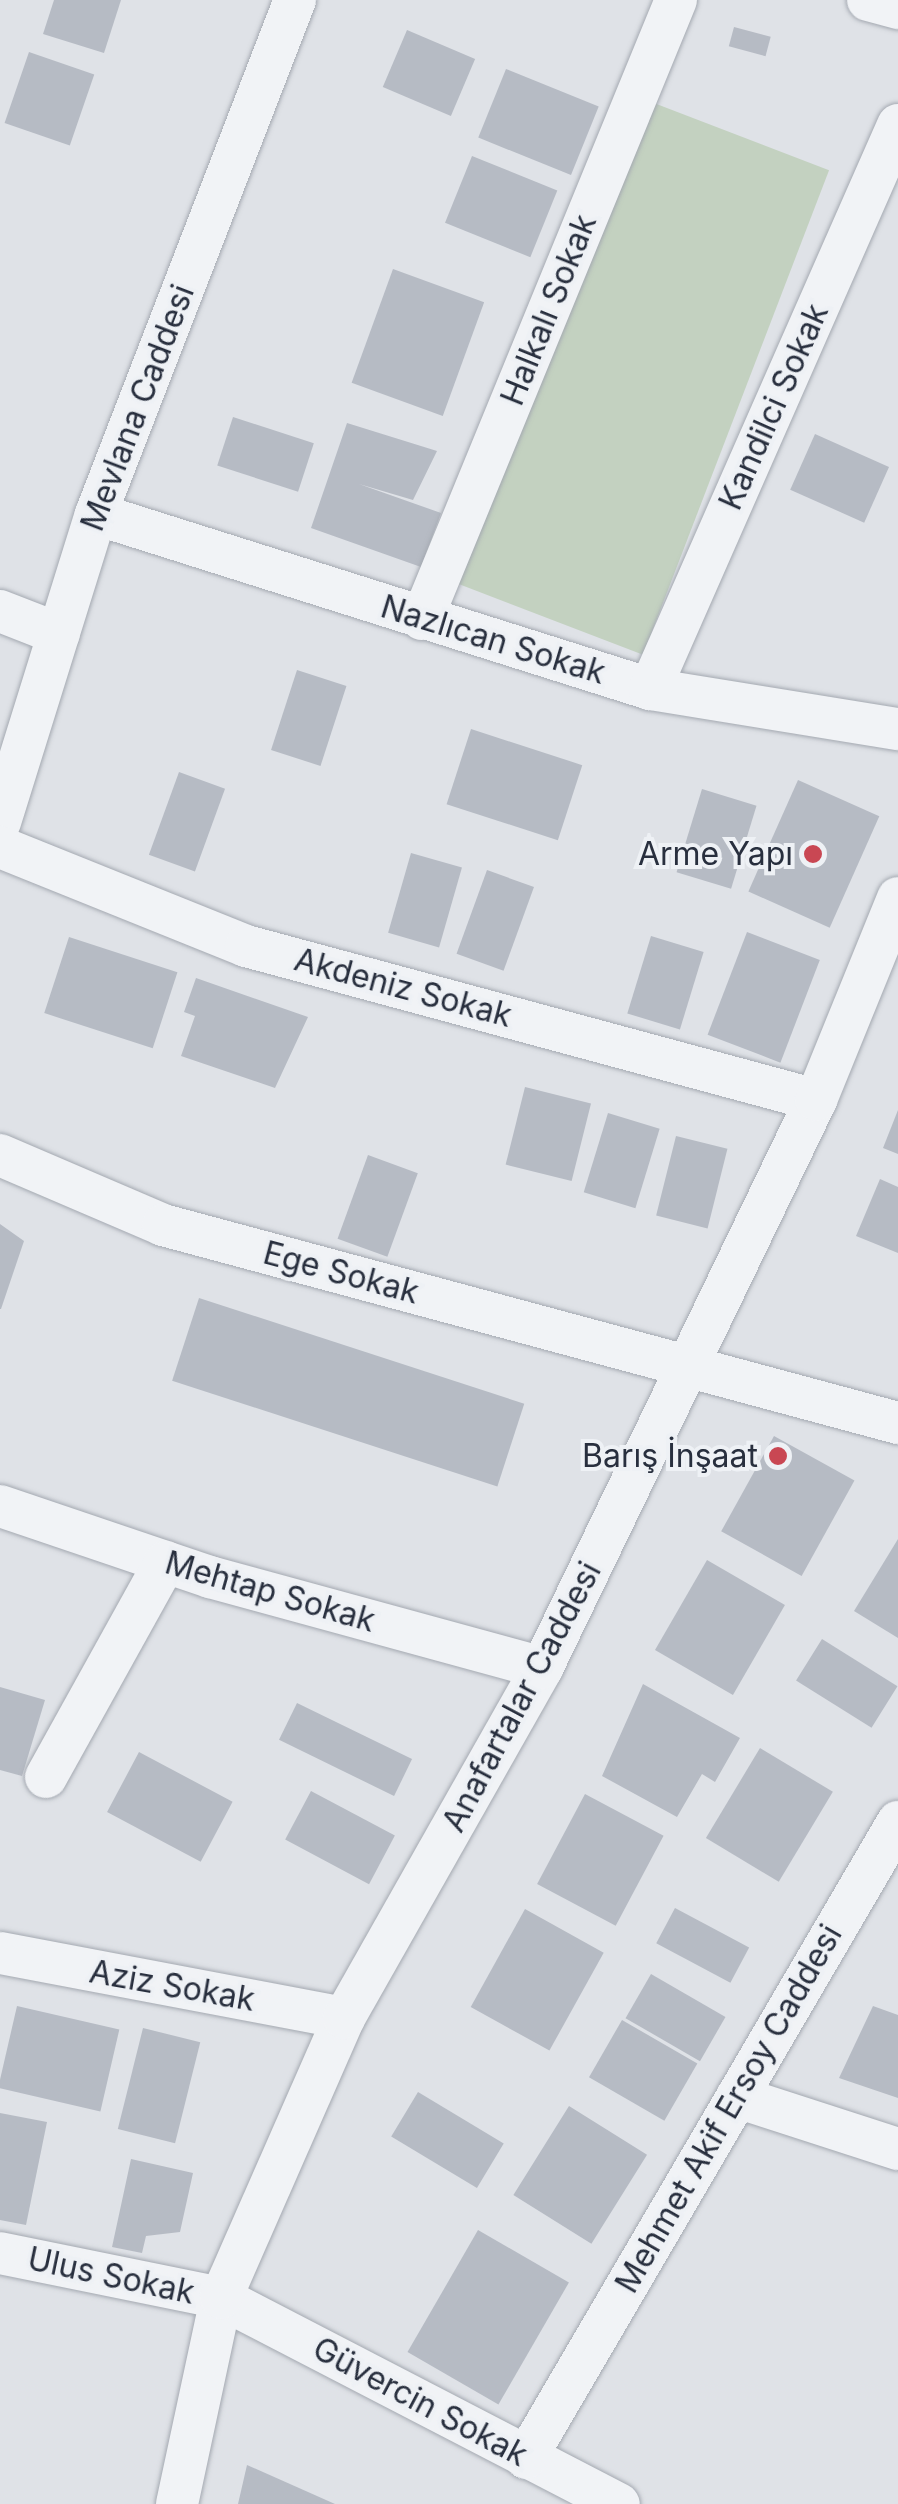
<!DOCTYPE html>
<html>
<head>
<meta charset="utf-8">
<style>
  body { margin:0 }
  #map { position:relative; width:898px; height:2504px; overflow:hidden; background:#dfe2e7; font-family:Inter,sans-serif }
  div>[style] { position:absolute }
  [style*='--x'] { left:calc(var(--x)*1px); top:calc(var(--y)*1px); width:calc(var(--w)*1px); rotate:calc(var(--a)*1deg) }
  .green>* { inset:0; background:#c3d1c0; transform-origin:0 0 }
  .building>* { inset:0; background:#b6bbc4; transform-origin:0 0 }
  .roads { filter:drop-shadow(0 0 2px #a4a9b1) drop-shadow(0 0 2px #a4a9b1) }
  .minor>* { height:42px; margin:-21px; padding:0 21px; transform-origin:21px; border-radius:21px; background:#f1f3f6 }
  .dots>* { width:28px; height:28px; translate:-50% -50%; box-sizing:border-box; border:5px solid #eef1f5; border-radius:50% }
  span { translate:-50% -50%; white-space:nowrap; text-align:center; line-height:1.15; -webkit-text-stroke:8px #eef1f5; paint-order:stroke }
  .street-label { font-size:32px; color:#282f3e }
  .poi-label { font-size:32px; color:#282f3e }
  .right { translate:-100% -50%; text-align:right }
</style>
</head>
<body>
<div id="map">
  <div class="green">
    <div style="left:633px;top:95px;width:210px;height:519px;rotate:21deg"></div>
  </div>
  <div class="building">
    <div style="clip-path:polygon(54px 0,121px 0,104px 53px,43px 34px)"></div>
    <div style="left:734px;top:27px;width:38px;height:20px;rotate:15deg"></div>
    <div style="left:407px;top:30px;width:74px;height:62px;rotate:23deg"></div>
    <div style="left:29px;top:52px;width:69px;height:75px;rotate:19deg"></div>
    <div style="left:506px;top:69px;width:100px;height:74px;rotate:22deg"></div>
    <div style="left:472px;top:156px;width:92px;height:72px;rotate:22deg"></div>
    <div style="left:393px;top:269px;width:97px;height:121px;rotate:20deg"></div>
    <div style="left:233px;top:417px;width:85px;height:51px;rotate:18deg"></div>
    <div style="clip-path:polygon(347px 423px,437px 451px,413px 500px,359px 484px,441px 513px,421px 567px,311px 528px)"></div>
    <div style="left:815px;top:434px;width:81px;height:61px;rotate:24deg"></div>
    <div style="left:297px;top:670px;width:52px;height:84px;rotate:18deg"></div>
    <div style="left:471px;top:729px;width:117px;height:79px;rotate:18deg"></div>
    <div style="left:179px;top:772px;width:49px;height:88px;rotate:20deg"></div>
    <div style="left:798px;top:780px;width:89px;height:122px;rotate:24deg"></div>
    <div style="left:702px;top:789px;width:57px;height:87px;rotate:17deg"></div>
    <div style="left:411px;top:853px;width:53px;height:83px;rotate:16deg"></div>
    <div style="left:487px;top:870px;width:50px;height:89px;rotate:20deg"></div>
    <div style="left:747px;top:932px;width:78px;height:110px;rotate:21deg"></div>
    <div style="left:651px;top:936px;width:55px;height:81px;rotate:17deg"></div>
    <div style="left:69px;top:937px;width:114px;height:80px;rotate:18deg"></div>
    <div style="clip-path:polygon(196px 978px,308px 1017px,275px 1088px,181px 1056px,195px 1016px,184px 1012px)"></div>
    <div style="left:525px;top:1087px;width:68px;height:80px;rotate:14deg"></div>
    <div style="clip-path:polygon(898px 1110px,898px 1154px,883px 1148px)"></div>
    <div style="left:608px;top:1113px;width:54px;height:83px;rotate:17deg"></div>
    <div style="left:676px;top:1136px;width:53px;height:82px;rotate:14deg"></div>
    <div style="left:368px;top:1155px;width:53px;height:89px;rotate:20deg"></div>
    <div style="clip-path:polygon(880px 1179px,898px 1187px,898px 1253px,856px 1236px)"></div>
    <div style="clip-path:polygon(0 1224px,24px 1241px,1px 1309px,0 1309px)"></div>
    <div style="left:199px;top:1298px;width:342px;height:87px;rotate:18deg"></div>
    <div style="left:774px;top:1436px;width:92px;height:109px;rotate:29deg"></div>
    <div style="clip-path:polygon(898px 1539px,898px 1638px,854px 1611px)"></div>
    <div style="left:707px;top:1560px;width:90px;height:104px;rotate:30deg"></div>
    <div style="left:822px;top:1639px;width:89px;height:49px;rotate:32deg"></div>
    <div style="clip-path:polygon(643px 1684px,740px 1738px,715px 1782px,702px 1774px,677px 1817px,602px 1776px)"></div>
    <div style="clip-path:polygon(0 1687px,45px 1700px,22px 1776px,0 1770px)"></div>
    <div style="left:297px;top:1703px;width:128px;height:41px;rotate:26deg"></div>
    <div style="left:760px;top:1748px;width:85px;height:105px;rotate:31deg"></div>
    <div style="left:139px;top:1752px;width:106px;height:68px;rotate:28deg"></div>
    <div style="left:311px;top:1791px;width:95px;height:55px;rotate:28deg"></div>
    <div style="left:585px;top:1794px;width:89px;height:102px;rotate:28deg"></div>
    <div style="left:675px;top:1908px;width:84px;height:40px;rotate:28deg"></div>
    <div style="left:525px;top:1909px;width:90px;height:112px;rotate:29deg"></div>
    <div style="left:651px;top:1974px;width:86px;height:51px;rotate:30deg"></div>
    <div style="left:17px;top:2006px;width:105px;height:84px;rotate:13deg"></div>
    <div style="clip-path:polygon(873px 2006px,898px 2015px,898px 2098px,839px 2078px)"></div>
    <div style="left:622px;top:2020px;width:87px;height:66px;rotate:30deg"></div>
    <div style="left:143px;top:2028px;width:59px;height:104px;rotate:14deg"></div>
    <div style="left:418px;top:2092px;width:100px;height:52px;rotate:31deg"></div>
    <div style="left:569px;top:2106px;width:92px;height:105px;rotate:32deg"></div>
    <div style="clip-path:polygon(0 2113px,47px 2122px,26px 2225px,0 2220px)"></div>
    <div style="clip-path:polygon(131px 2159px,193px 2173px,180px 2232px,146px 2236px,142px 2253px,112px 2247px)"></div>
    <div style="left:478px;top:2230px;width:105px;height:141px;rotate:30deg"></div>
    <div style="clip-path:polygon(247px 2465px,335px 2504px,238px 2504px)"></div>
  </div>
  <div class="roads">
    <div class="minor">
      <div style="--x:868;--y:0;--w:31;--a:15"></div>
      <div style="--x:96;--y:514;--w:581;--a:17.53"></div>
      <div style="--x:650;--y:689;--w:251;--a:9.2"></div>
      <div style="--x:0;--y:611;--w:63;--a:21.3"></div>
      <div style="--x:422;--y:619;--w:669;--a:-67.69"></div>
      <div style="--x:650;--y:689;--w:616;--a:-66.26"></div>
      <div style="--x:0;--y:822;--w:323;--a:-72.7"></div>
      <div style="--x:96;--y:514;--w:551;--a:-68.84"></div>
      <div style="--x:0;--y:847;--w:265;--a:21.9"></div>
      <div style="--x:246;--y:946;--w:590;--a:15.12"></div>
      <div style="--x:0;--y:1155;--w:177;--a:23.2"></div>
      <div style="--x:163;--y:1225;--w:761;--a:15.08"></div>
      <div style="--x:0;--y:1506;--w:222;--a:18.7"></div>
      <div style="--x:210;--y:1577;--w:344;--a:15.3"></div>
      <div style="--x:46;--y:1777;--w:246;--a:-61"></div>
      <div style="--x:0;--y:1953;--w:350;--a:10.7"></div>
      <div style="--x:737;--y:2097;--w:169;--a:17.9"></div>
      <div style="--x:0;--y:2253;--w:226;--a:11.5"></div>
      <div style="--x:221;--y:2298;--w:448;--a:27.4"></div>
      <div style="--x:526;--y:2458;--w:737;--a:-59.68"></div>
      <div style="--x:177;--y:2504;--w:211;--a:-77.9"></div>
      <div style="--x:221;--y:2298;--w:306;--a:-66.3"></div>
      <div style="--x:344;--y:2018;--w:402;--a:-60.5"></div>
      <div style="--x:542;--y:1668;--w:631;--a:-64.25"></div>
      <div style="--x:816;--y:1100;--w:218;--a:-67.9"></div>
    </div>
  </div>
  <div class="dots">
    <div style="left:813px;top:854px;background:#c94753"></div>
    <div style="left:778px;top:1456px;background:#c94753"></div>
  </div>
  <div class="street-label">
    <span style="left:549px;top:310px;rotate:-68deg">Halkalı Sokak</span>
    <span style="left:774px;top:407px;rotate:-66deg">Kandilci Sokak</span>
    <span style="left:138px;top:408px;rotate:-69deg">Mevlana Caddesi</span>
    <span style="left:493px;top:640px;rotate:17deg">Nazlıcan Sokak</span>
    <span style="left:403px;top:988px;rotate:15deg">Akdeniz Sokak</span>
    <span style="left:341px;top:1273px;rotate:15deg">Ege Sokak</span>
    <span style="left:270px;top:1592px;rotate:16deg">Mehtap Sokak</span>
    <span style="left:522px;top:1697px;rotate:-62deg">Anafartalar Caddesi</span>
    <span style="left:172px;top:1986px;rotate:10deg">Aziz Sokak</span>
    <span style="left:729px;top:2109px;rotate:-60deg">Mehmet Akif Ersoy Caddesi</span>
    <span style="left:111px;top:2276px;rotate:12deg">Ulus Sokak</span>
    <span style="left:420px;top:2402px;rotate:28deg">Güvercin Sokak</span>
  </div>
  <div class="poi-label">
    <span class="right" style="left:793px;top:854px">Arme Yapı</span>
    <span class="right" style="left:758px;top:1456px">Barış İnşaat</span>
  </div>
</div>
</body>
</html>
